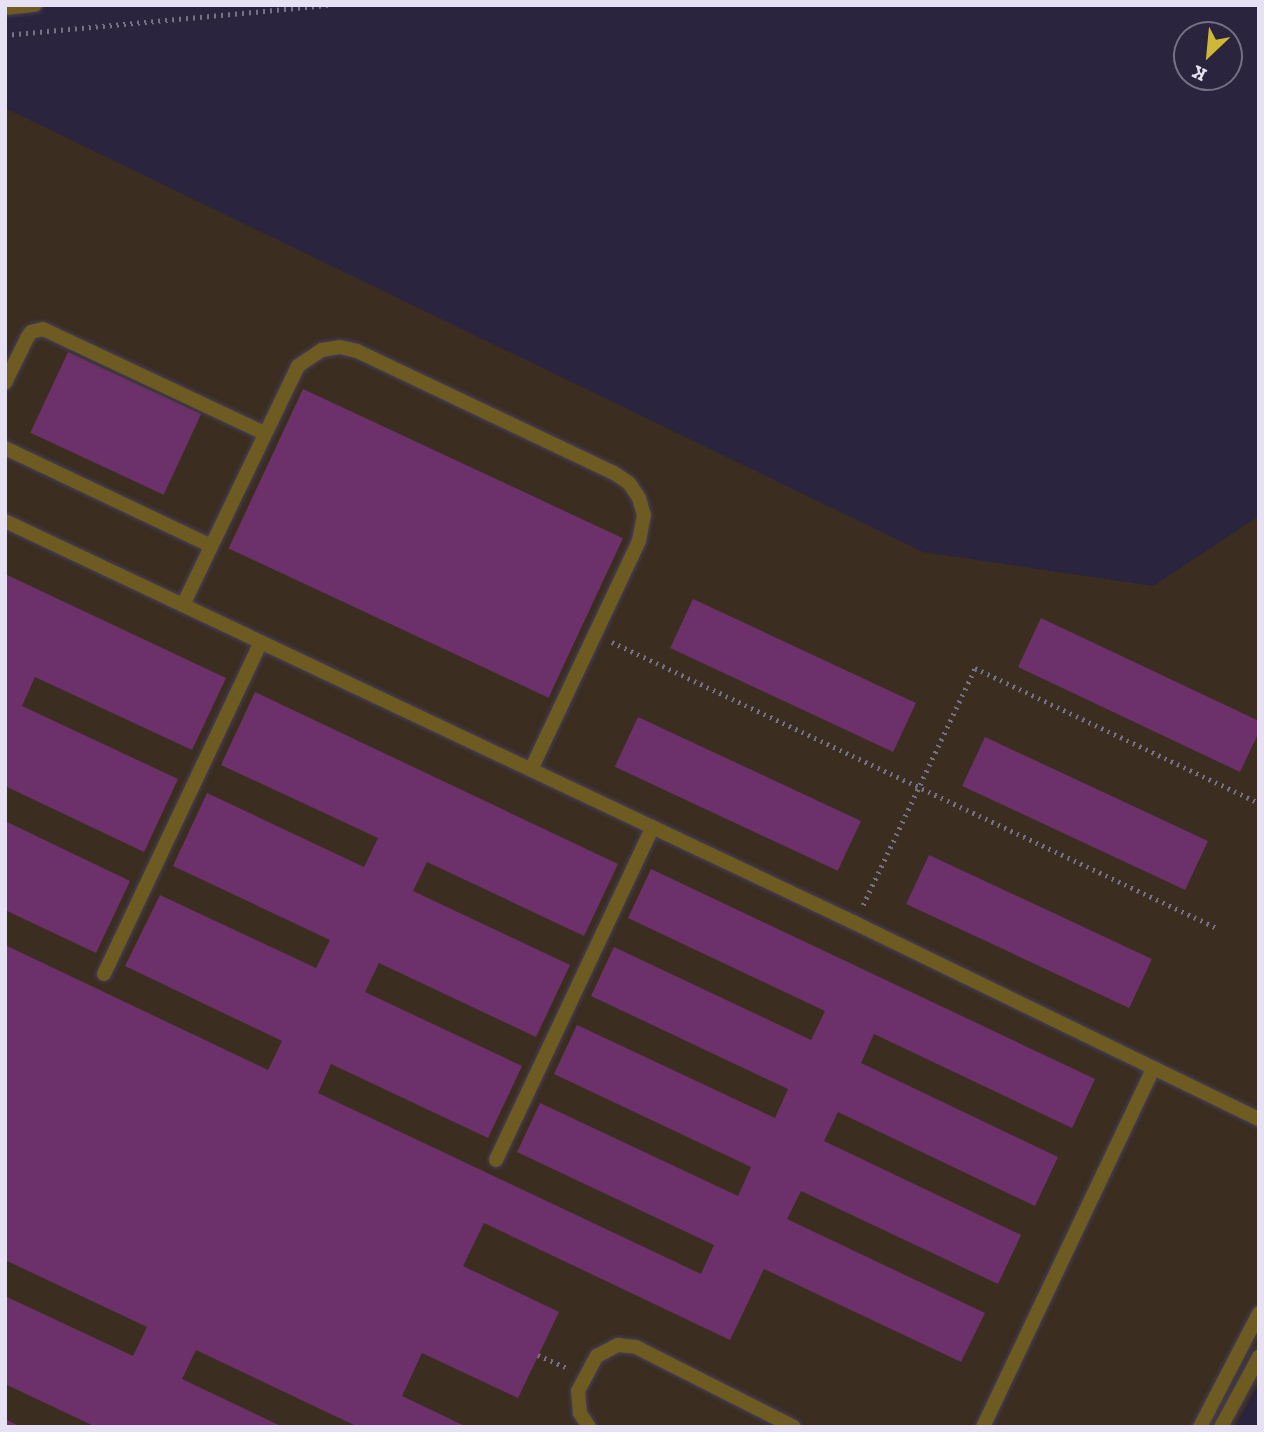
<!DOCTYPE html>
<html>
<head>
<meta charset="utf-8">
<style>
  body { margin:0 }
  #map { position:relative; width:1264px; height:1432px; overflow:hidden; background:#2b243e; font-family:"Zilla Slab",serif }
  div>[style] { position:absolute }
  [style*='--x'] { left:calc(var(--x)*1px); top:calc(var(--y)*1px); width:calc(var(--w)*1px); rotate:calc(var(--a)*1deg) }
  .medical>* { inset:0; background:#3b2d20 }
  .building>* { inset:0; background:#6c316b; transform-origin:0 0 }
  .path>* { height:4.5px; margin-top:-2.25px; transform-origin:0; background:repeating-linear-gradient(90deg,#767187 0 2px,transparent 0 7px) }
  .roads { filter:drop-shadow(0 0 2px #453f57) drop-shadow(0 0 2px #453f57) }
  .lane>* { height:14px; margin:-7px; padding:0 7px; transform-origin:7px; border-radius:7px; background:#6d5b22 }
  span { translate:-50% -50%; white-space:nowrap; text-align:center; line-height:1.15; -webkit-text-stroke:5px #2b243e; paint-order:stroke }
  .frame { position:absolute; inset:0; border:7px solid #e6e2f4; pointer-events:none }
  .north { position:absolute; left:1173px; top:21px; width:70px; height:70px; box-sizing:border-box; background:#2b243e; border:2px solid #767087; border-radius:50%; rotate:206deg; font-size:19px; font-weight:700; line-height:28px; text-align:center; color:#e6e2f4 }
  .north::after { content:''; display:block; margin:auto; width:24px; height:32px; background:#cfb837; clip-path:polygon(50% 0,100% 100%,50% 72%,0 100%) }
</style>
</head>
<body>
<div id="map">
  <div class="medical">
    <div style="clip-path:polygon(5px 108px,923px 552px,1153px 586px,1259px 516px,1259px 1383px,1235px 1427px,5px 1427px)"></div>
  </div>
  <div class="building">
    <div style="left:68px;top:352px;width:147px;height:89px;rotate:25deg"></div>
    <div style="left:303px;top:389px;width:353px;height:176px;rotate:25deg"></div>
    <div style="clip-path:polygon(5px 574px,226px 678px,192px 750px,35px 677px,22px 706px,178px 779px,144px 852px,5px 786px)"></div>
    <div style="left:693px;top:599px;width:246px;height:54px;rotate:25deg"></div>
    <div style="clip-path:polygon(1041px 618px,1259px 721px,1259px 732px,1240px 772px,1018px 667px)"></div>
    <div style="clip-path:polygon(255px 692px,618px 864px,584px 936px,427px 862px,413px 891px,570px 965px,536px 1037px,379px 963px,365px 992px,522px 1066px,488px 1138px,331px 1064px,318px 1093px,701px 1274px,714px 1245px,517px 1152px,540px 1103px,738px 1196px,751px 1167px,554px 1074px,577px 1025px,775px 1118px,788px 1089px,591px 996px,614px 947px,811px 1040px,825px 1011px,628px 918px,651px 869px,1095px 1079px,1072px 1128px,874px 1034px,861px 1063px,1058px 1157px,1035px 1206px,838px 1112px,824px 1141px,1021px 1235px,998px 1284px,801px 1191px,787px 1219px,985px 1313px,961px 1362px,764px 1269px,730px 1340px,484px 1223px,463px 1266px,559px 1312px,518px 1398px,422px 1353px,402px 1396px,467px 1427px,358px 1427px,196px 1350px,182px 1379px,283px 1427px,96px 1427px,5px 1384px,5px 1296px,133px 1356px,147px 1327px,5px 1260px,5px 945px,268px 1070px,282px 1041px,125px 966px,160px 895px,316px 968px,330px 940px,173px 866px,207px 793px,364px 867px,378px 838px,221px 765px)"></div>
    <div style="left:638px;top:717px;width:246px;height:55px;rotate:25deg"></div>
    <div style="left:985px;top:737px;width:246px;height:54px;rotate:25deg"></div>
    <div style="clip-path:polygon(5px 821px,130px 881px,96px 953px,5px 910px)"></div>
    <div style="left:929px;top:855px;width:246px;height:54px;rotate:25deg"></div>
    <div style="clip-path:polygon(5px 1419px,21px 1427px,5px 1427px)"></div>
  </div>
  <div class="path">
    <div style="--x:5;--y:35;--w:324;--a:-5.3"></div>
    <div style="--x:612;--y:642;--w:671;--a:25.31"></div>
    <div style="--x:863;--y:905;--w:262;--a:-64.7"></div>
    <div style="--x:975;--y:668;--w:314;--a:25.4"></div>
    <div style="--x:538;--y:1355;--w:34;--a:24"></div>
  </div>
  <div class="roads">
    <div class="lane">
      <div style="--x:5;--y:8;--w:30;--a:-6"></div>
      <div style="--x:5;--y:383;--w:50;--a:-63.9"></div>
      <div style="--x:27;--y:338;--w:7;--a:-56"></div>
      <div style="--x:31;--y:332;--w:12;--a:-14"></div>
      <div style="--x:43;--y:329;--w:244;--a:25.2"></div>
      <div style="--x:5;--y:448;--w:228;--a:25.4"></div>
      <div style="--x:5;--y:521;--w:940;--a:25.31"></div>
      <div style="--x:855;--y:923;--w:449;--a:25.9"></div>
      <div style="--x:183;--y:605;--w:265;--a:-64.3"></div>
      <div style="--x:298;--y:366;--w:29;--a:-34"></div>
      <div style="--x:322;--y:350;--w:18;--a:-9"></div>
      <div style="--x:340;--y:347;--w:17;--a:13"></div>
      <div style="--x:357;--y:351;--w:284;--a:25.4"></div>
      <div style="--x:614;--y:473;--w:18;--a:34"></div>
      <div style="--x:629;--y:483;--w:18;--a:56"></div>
      <div style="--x:639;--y:498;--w:18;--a:74"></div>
      <div style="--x:644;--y:515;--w:26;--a:101"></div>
      <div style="--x:639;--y:541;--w:252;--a:115.3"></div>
      <div style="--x:104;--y:974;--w:367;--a:-64.7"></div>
      <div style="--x:496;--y:1160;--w:368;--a:-64.8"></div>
      <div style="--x:589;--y:1427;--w:17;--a:-123"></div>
      <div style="--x:580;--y:1413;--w:22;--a:-95"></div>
      <div style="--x:578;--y:1391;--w:40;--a:-62"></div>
      <div style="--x:597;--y:1356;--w:24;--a:-28"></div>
      <div style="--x:618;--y:1345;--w:18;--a:6"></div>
      <div style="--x:636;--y:1347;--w:177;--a:26.9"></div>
      <div style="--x:983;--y:1427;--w:396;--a:-64.6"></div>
      <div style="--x:1200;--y:1427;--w:128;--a:-62.6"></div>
      <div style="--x:1221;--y:1427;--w:80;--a:-61.5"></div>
    </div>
  </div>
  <div class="frame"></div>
  <div class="north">K</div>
</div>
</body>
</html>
